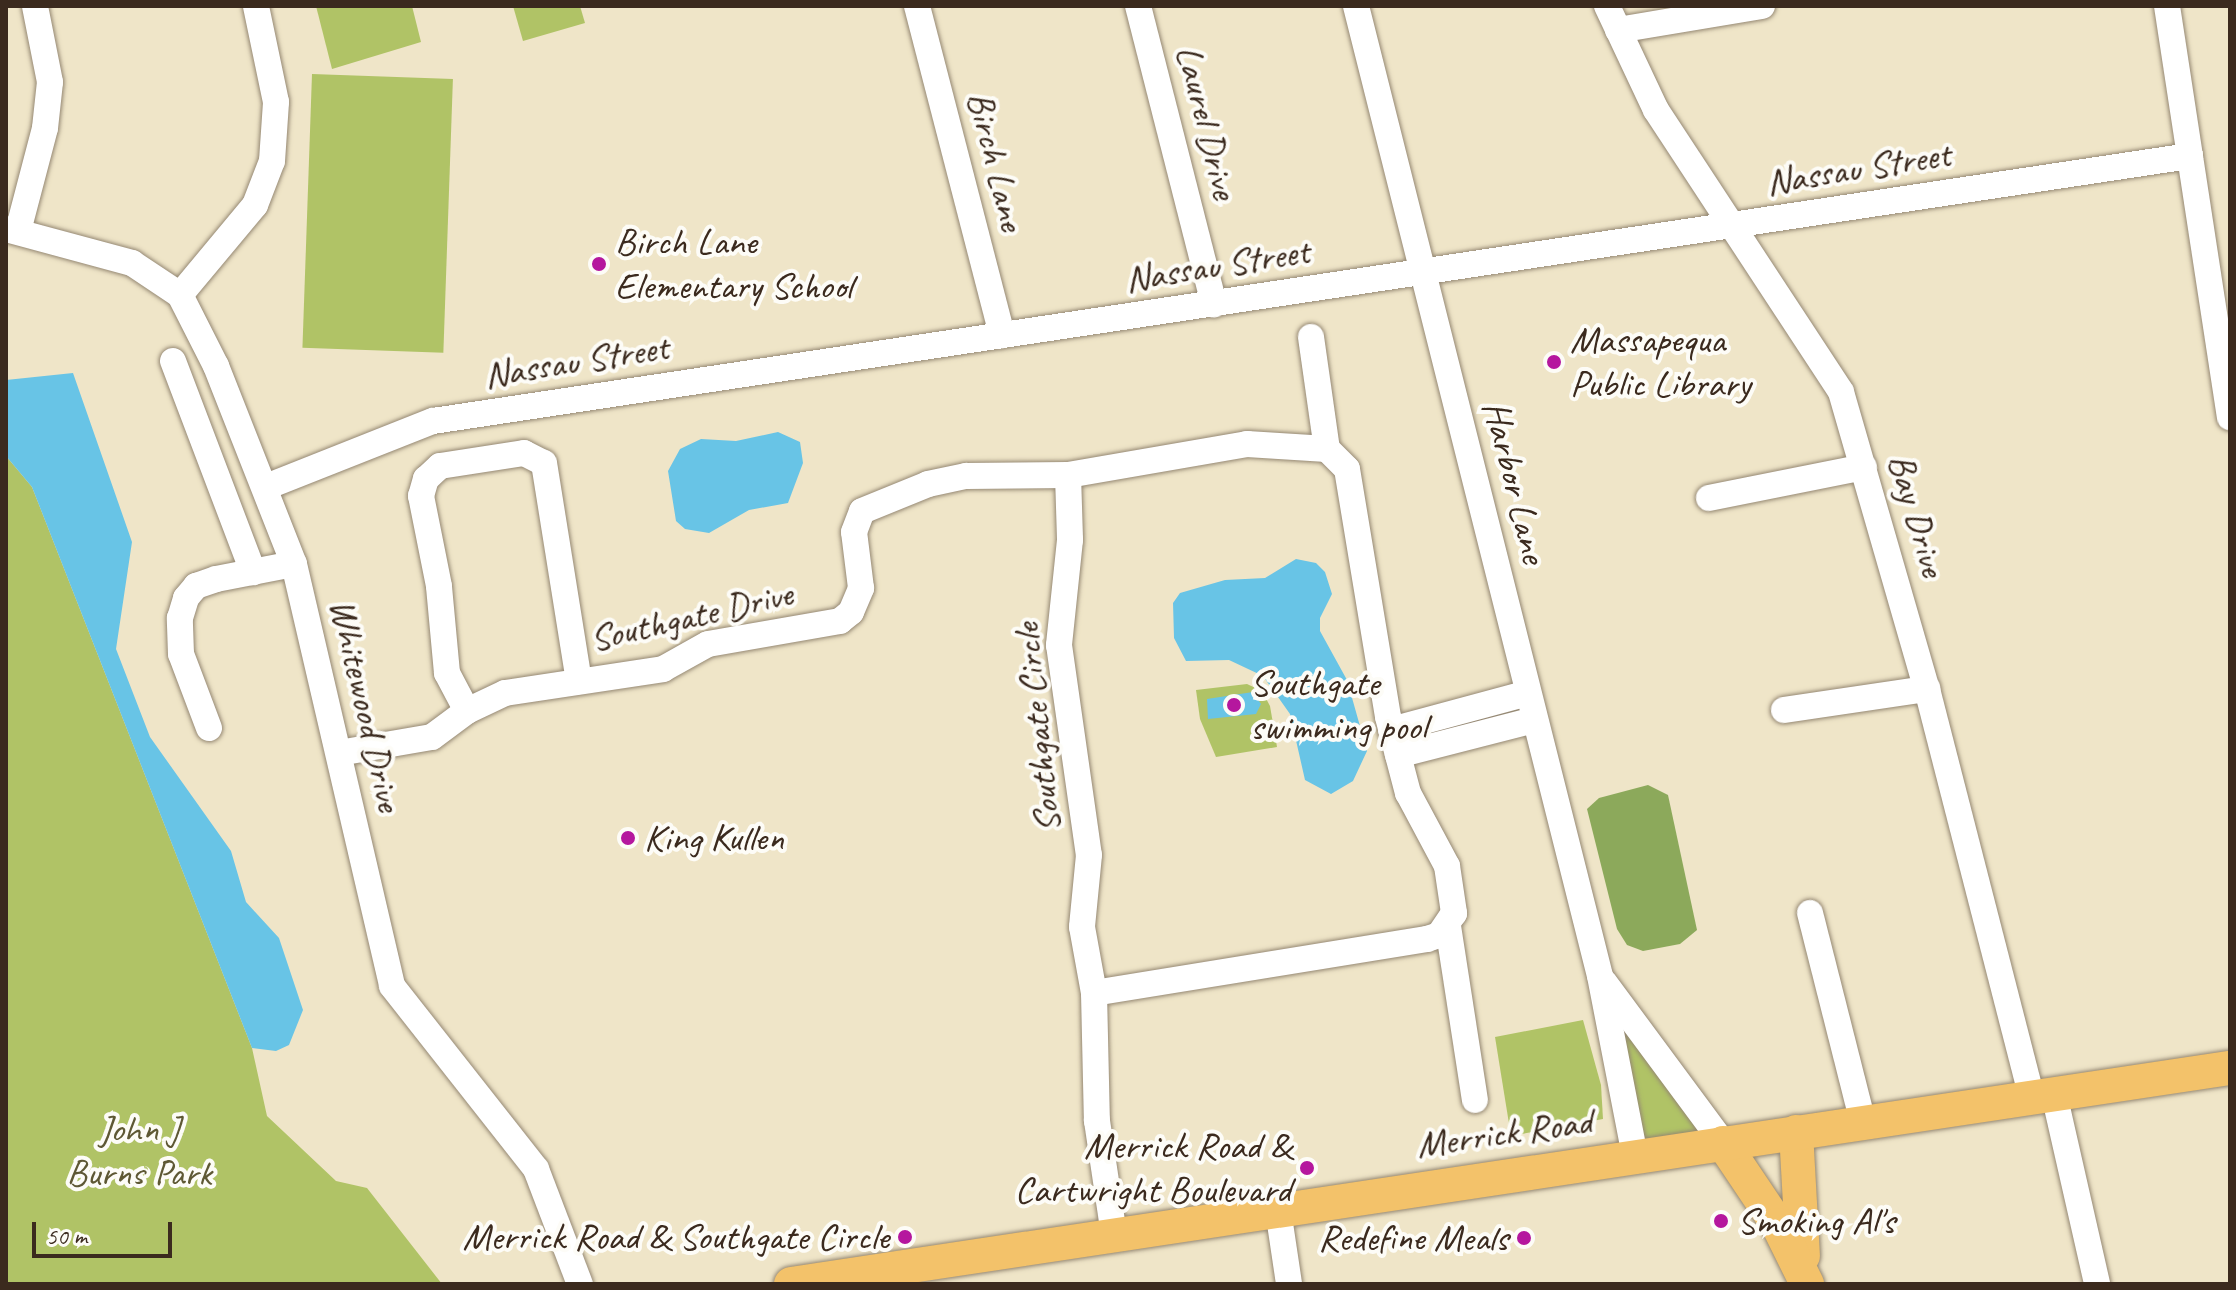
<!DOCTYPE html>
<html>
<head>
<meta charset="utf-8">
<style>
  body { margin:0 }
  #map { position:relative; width:2236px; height:1290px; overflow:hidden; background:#efe5c8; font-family:Caveat,sans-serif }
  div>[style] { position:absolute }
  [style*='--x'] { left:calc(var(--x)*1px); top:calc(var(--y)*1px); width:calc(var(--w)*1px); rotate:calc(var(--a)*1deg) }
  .green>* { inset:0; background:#b0c366; transform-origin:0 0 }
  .forest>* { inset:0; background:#8ca95b }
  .water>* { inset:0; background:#68c4e6 }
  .roads { filter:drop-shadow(0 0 2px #958873) drop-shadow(0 0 2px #958873) }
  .minor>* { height:26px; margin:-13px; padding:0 13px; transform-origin:13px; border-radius:13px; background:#fff }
  .major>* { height:34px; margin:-17px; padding:0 17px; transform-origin:17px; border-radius:17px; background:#f3c26a }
  .dots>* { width:22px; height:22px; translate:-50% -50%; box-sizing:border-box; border:4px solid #fdfcf7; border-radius:50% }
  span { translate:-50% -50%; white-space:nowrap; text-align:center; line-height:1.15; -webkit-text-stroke:8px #fdfcf7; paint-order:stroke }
  .street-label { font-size:38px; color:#3b2a1e }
  .poi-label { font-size:38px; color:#3b2a1e }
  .left { translate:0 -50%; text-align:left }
  .right { translate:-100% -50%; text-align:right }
  .park-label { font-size:38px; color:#5e5834 }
  .frame { position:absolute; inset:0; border:8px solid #3b2a1e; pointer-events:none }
  .scale { position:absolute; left:32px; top:1222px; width:140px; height:36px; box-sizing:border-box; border:4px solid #3b2a1e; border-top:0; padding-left:10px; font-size:24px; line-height:28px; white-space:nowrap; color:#3b2a1e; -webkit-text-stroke:6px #fdfcf7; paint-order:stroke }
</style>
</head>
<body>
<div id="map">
  <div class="green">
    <div style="clip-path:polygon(316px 6px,412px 6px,421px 42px,332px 69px)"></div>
    <div style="clip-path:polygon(513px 6px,580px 6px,585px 23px,523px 41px)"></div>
    <div style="left:312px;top:74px;width:141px;height:274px;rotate:2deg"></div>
    <div style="clip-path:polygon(6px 456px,32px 487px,252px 1048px,267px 1116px,336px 1181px,367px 1188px,442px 1284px,6px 1284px)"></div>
    <div style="clip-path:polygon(1247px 684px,1262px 691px,1270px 706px,1277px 747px,1216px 757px,1200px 719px,1196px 690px)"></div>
    <div style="clip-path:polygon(1603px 984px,1720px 1142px,1637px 1154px)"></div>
    <div style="clip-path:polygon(1583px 1020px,1601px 1085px,1603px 1119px,1511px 1136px,1495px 1037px)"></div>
  </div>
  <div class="forest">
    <div style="clip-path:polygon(1648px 785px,1668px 795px,1697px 930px,1680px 944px,1643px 951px,1627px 945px,1617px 929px,1587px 809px,1599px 798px)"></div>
  </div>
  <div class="water">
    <div style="clip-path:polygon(73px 373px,132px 542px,116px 649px,150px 737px,231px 851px,246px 902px,279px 938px,303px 1010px,289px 1045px,276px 1051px,252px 1048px,32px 487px,6px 456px,6px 380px)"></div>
    <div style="clip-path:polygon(778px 432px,800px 442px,803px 463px,788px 503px,749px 510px,709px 533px,685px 529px,676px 521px,668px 471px,680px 449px,701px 439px,736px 441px)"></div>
    <div style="clip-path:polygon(1296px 559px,1316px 563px,1325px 572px,1332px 594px,1320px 618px,1320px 631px,1347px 680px,1367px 751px,1353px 781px,1331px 794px,1305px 780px,1290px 714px,1263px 676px,1229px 660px,1186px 661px,1174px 638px,1173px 603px,1180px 593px,1225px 580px,1265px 578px)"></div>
    <div style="clip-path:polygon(1253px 692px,1261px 704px,1256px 714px,1208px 719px,1207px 699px)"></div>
  </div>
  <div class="roads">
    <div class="minor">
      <div style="--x:917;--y:6;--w:340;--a:75.5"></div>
      <div style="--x:1138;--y:6;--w:308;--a:75.7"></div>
      <div style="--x:1356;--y:6;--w:1000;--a:75.88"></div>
      <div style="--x:1600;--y:976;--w:183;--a:79"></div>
      <div style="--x:1607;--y:6;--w:115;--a:64.8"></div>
      <div style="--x:1656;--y:110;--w:337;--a:56.7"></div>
      <div style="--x:1841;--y:392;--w:309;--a:73.9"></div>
      <div style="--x:1927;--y:689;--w:421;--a:75.6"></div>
      <div style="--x:2167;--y:6;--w:416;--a:81.3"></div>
      <div style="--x:1618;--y:30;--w:146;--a:-9.5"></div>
      <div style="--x:6;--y:229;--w:131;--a:15.1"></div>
      <div style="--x:132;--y:263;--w:58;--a:33.7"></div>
      <div style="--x:180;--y:295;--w:80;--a:63.1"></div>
      <div style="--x:216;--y:366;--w:213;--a:68.5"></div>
      <div style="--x:294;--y:564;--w:433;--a:76.9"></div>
      <div style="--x:392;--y:986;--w:233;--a:51.8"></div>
      <div style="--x:536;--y:1169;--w:123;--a:69.1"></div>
      <div style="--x:18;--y:231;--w:106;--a:-75.3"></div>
      <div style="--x:45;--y:128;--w:46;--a:-83.8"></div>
      <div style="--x:50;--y:82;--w:77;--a:-101.2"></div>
      <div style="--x:180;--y:295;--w:117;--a:-50.2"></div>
      <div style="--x:255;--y:205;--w:47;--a:-68.9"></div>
      <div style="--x:272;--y:161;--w:59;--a:-86.1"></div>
      <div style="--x:276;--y:102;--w:98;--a:-101.8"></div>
      <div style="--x:1311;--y:337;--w:113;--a:81.9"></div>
      <div style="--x:173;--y:361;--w:226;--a:69.2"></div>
      <div style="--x:1068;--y:475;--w:65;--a:88.2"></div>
      <div style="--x:1070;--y:540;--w:106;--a:96"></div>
      <div style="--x:1059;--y:645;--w:212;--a:81.9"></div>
      <div style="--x:1089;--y:855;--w:72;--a:95.6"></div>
      <div style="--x:1082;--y:927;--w:67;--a:79.7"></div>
      <div style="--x:1094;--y:993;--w:128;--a:88.7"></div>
      <div style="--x:1097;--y:1121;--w:115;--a:81.5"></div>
      <div style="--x:266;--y:487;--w:180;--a:-21.6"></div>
      <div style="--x:433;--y:421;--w:1777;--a:-8.58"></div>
      <div style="--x:1709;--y:498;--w:158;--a:-11.3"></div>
      <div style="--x:1784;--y:710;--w:145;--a:-8.4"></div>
      <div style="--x:467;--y:711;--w:43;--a:-117.8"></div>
      <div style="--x:447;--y:673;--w:87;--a:-95.3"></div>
      <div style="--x:439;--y:586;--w:92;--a:-101.3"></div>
      <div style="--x:421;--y:496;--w:18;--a:-74"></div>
      <div style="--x:426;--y:479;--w:19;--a:-43"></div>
      <div style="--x:440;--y:466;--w:85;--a:-8.8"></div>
      <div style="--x:524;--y:453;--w:22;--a:27"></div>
      <div style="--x:544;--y:463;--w:221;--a:80.9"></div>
      <div style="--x:209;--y:728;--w:79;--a:-110.7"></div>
      <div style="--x:181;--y:654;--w:36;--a:-92"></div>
      <div style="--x:180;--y:618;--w:21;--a:-73"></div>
      <div style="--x:186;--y:598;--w:16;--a:-50"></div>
      <div style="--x:196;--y:586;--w:21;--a:-19"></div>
      <div style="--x:216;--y:579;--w:79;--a:-10.9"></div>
      <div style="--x:1391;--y:730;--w:142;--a:-15.1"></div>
      <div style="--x:339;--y:753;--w:94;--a:-9.8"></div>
      <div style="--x:432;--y:737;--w:44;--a:-36.6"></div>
      <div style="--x:467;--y:711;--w:42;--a:-25.3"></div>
      <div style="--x:505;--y:693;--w:160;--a:-8.6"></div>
      <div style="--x:663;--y:669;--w:51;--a:-29.1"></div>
      <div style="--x:708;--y:644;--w:134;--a:-9.9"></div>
      <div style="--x:840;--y:621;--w:14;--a:-39"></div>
      <div style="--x:851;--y:612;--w:26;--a:-67"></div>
      <div style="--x:861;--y:588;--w:56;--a:-97.1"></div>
      <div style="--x:854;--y:532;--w:22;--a:-69"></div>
      <div style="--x:862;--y:511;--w:71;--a:-22.2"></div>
      <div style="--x:928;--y:484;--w:39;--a:-12"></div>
      <div style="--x:966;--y:476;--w:102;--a:-0.6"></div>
      <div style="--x:1068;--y:475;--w:182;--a:-9.8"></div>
      <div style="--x:1247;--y:444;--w:80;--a:3.6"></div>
      <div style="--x:1327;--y:449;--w:28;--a:45"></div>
      <div style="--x:1347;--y:469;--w:251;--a:80.6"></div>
      <div style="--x:1388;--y:717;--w:79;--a:75.3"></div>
      <div style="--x:1408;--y:793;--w:83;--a:61.9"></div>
      <div style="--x:1447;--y:866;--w:48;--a:81.5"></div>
      <div style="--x:1454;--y:913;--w:27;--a:124"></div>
      <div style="--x:1439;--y:935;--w:13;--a:162"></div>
      <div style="--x:1427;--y:939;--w:337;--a:170.8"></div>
      <div style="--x:1398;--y:755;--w:140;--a:-14.4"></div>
      <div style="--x:1810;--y:913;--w:216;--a:75.8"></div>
      <div style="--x:1448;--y:926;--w:176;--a:81.2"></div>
      <div style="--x:1604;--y:982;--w:200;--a:53.5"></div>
      <div style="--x:2054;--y:1094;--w:195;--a:77.2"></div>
      <div style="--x:1278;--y:1210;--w:75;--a:81.5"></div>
    </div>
    <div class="major">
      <div style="--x:1796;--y:1132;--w:124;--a:86.8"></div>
      <div style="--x:1723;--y:1143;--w:99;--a:56.1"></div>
      <div style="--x:1778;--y:1225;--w:66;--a:63.8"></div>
      <div style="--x:791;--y:1284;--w:1455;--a:-8.54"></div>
    </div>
  </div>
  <div class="dots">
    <div style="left:599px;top:264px;background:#b5179e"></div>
    <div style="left:1554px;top:362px;background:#b5179e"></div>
    <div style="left:1234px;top:705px;background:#b5179e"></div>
    <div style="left:628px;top:838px;background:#b5179e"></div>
    <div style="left:1307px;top:1168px;background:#b5179e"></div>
    <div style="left:1721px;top:1221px;background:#b5179e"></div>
    <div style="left:905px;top:1237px;background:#b5179e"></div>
    <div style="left:1524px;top:1238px;background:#b5179e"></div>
  </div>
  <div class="street-label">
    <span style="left:1207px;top:122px;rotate:76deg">Laurel Drive</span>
    <span style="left:996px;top:161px;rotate:76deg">Birch Lane</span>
    <span style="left:1858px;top:168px;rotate:-9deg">Nassau Street</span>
    <span style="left:1217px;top:265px;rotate:-9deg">Nassau Street</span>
    <span style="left:576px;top:361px;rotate:-9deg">Nassau Street</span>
    <span style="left:1515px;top:482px;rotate:76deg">Harbor Lane</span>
    <span style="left:1917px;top:515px;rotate:74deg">Bay Drive</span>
    <span style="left:691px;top:616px;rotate:-13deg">Southgate Drive</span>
    <span style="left:366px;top:705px;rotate:77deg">Whitewood Drive</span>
    <span style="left:1037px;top:728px;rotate:-96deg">Southgate Circle</span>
    <span style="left:1504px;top:1133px;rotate:-8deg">Merrick Road</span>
  </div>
  <div class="poi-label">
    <span class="left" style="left:615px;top:264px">Birch Lane<br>Elementary School</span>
    <span class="left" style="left:1570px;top:362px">Massapequa<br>Public Library</span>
    <span class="left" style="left:1250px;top:705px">Southgate<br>swimming pool</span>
    <span class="left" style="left:644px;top:838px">King Kullen</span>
    <span class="right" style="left:1291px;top:1168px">Merrick Road &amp;<br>Cartwright Boulevard</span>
    <span class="left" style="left:1737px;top:1221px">Smoking Al's</span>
    <span class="right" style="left:889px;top:1237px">Merrick Road &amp; Southgate Circle</span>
    <span class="right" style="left:1508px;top:1238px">Redefine Meals</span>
  </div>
  <div class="park-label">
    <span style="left:139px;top:1151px">John J<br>Burns Park</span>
  </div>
  <div class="frame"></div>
  <div class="scale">50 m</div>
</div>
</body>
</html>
